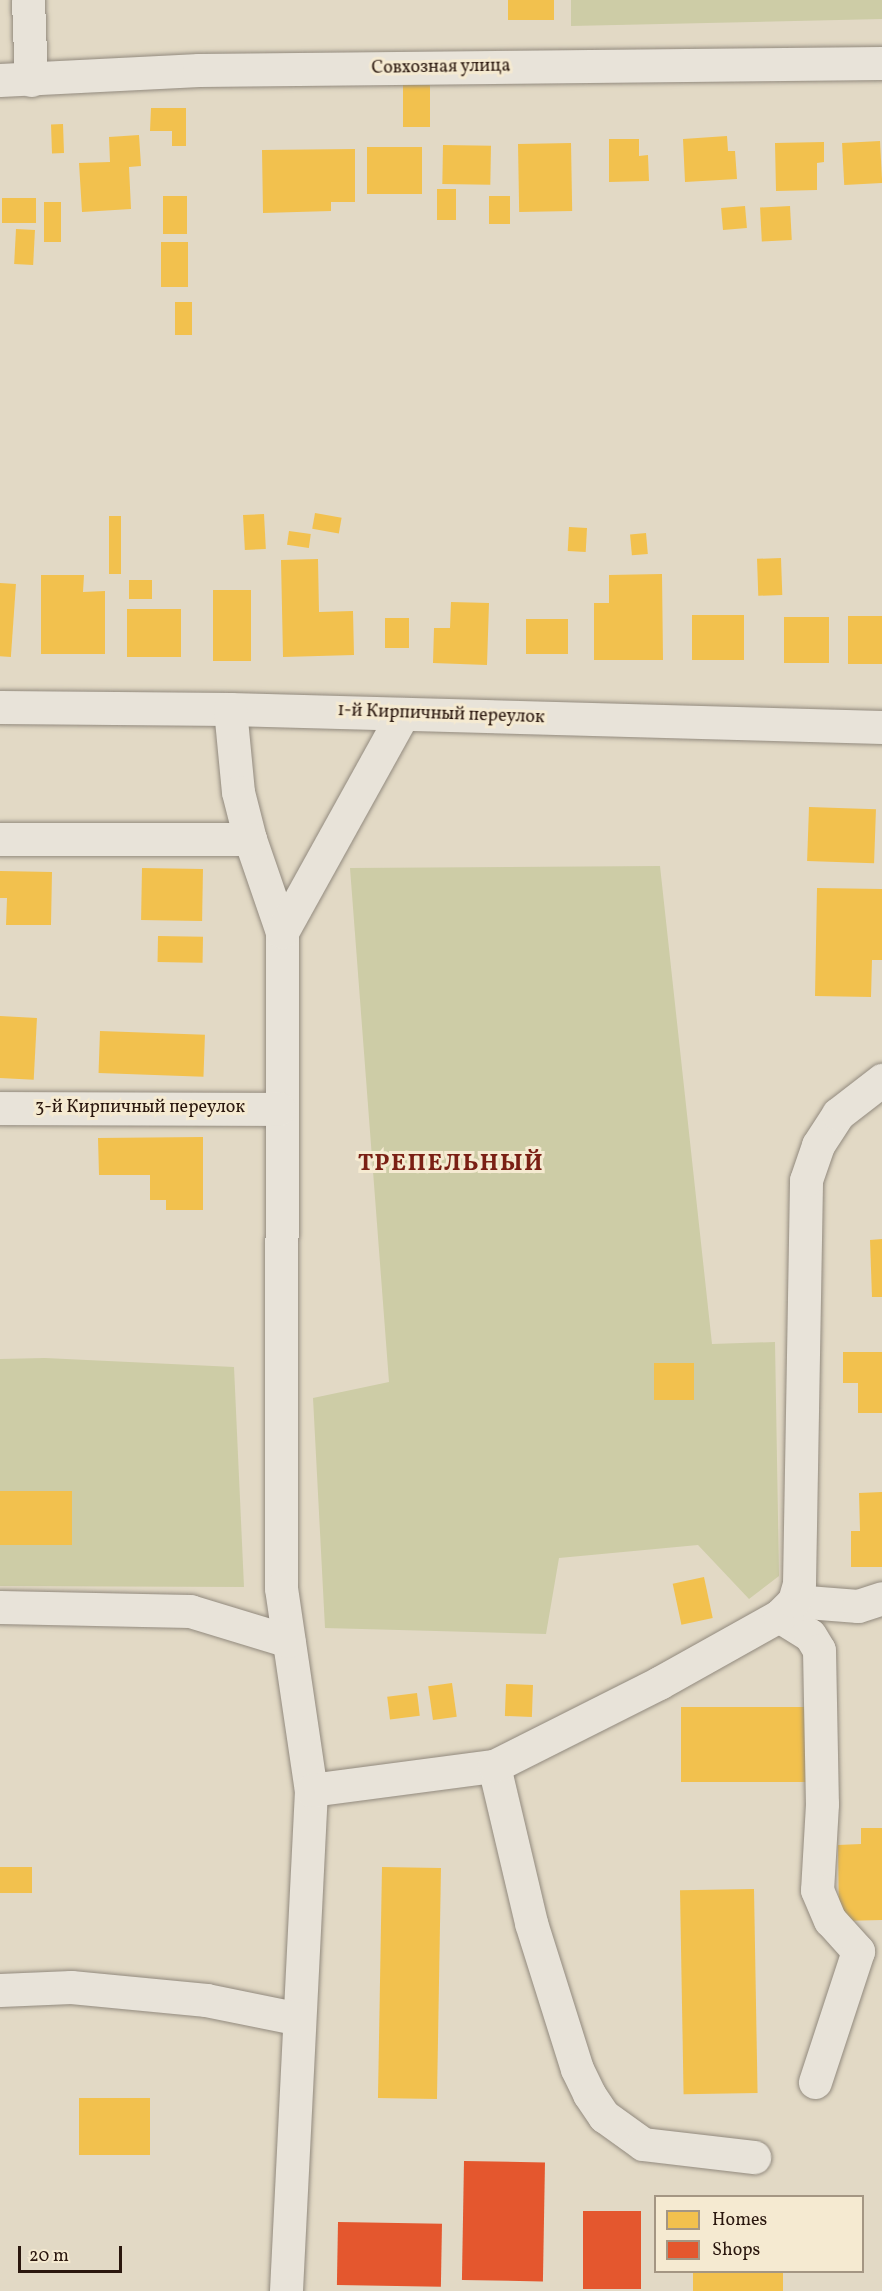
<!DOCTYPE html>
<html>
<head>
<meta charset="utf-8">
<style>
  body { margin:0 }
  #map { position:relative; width:882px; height:2291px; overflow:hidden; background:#e2d9c5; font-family:Vollkorn,serif }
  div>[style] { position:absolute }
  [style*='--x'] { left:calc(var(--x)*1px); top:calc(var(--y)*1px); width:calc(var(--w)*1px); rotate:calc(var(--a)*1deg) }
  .green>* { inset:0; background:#cdcca6 }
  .homes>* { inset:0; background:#f2c14e; transform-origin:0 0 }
  .shops>* { inset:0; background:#e4572e; transform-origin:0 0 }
  .roads { filter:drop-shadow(0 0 2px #928a7e) drop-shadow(0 0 2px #928a7e) }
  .minor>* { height:33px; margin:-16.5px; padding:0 16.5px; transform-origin:16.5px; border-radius:16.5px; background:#e8e3d9 }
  span { translate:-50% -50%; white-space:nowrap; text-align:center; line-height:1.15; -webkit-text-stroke:6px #f5ead1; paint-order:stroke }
  .street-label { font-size:18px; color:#2a170e }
  .district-label { font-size:24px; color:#7a1f14; font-weight:700; letter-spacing:1.5px }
  .legend { position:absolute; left:654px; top:2195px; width:210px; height:78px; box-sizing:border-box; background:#f5ead1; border:2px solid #a49683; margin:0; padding:8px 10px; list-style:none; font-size:18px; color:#2a170e }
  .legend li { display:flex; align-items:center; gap:12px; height:30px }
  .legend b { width:30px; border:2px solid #a49683 }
  .scale { position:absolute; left:18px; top:2246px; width:104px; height:27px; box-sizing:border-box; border:3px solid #2a170e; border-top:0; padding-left:8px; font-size:18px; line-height:21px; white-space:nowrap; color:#2a170e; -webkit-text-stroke:4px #f5ead1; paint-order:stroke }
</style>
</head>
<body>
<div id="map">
  <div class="green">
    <div style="clip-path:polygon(571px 0,882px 0,882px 19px,571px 26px)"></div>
    <div style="clip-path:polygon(660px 866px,712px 1344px,775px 1342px,779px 1576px,749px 1599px,698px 1545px,559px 1558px,546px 1634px,325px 1628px,313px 1398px,389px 1382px,350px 868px)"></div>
    <div style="clip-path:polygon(45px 1358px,234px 1367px,244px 1587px,0 1586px,0 1359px)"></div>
  </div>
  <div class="homes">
    <div style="left:508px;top:0;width:46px;height:20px"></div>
    <div style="left:403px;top:85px;width:27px;height:42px"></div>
    <div style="clip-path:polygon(151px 108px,186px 108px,186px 146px,172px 146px,172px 131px,150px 131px)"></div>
    <div style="left:63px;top:124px;width:29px;height:12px;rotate:88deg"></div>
    <div style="clip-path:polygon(139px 135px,141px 166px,129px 167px,131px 209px,82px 212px,79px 163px,110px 162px,109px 137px)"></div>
    <div style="clip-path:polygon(727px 136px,728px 151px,735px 151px,737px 179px,685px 182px,683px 139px)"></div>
    <div style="clip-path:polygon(609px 139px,639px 139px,639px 156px,648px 155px,649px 181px,609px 182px)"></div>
    <div style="left:880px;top:141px;width:42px;height:38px;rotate:87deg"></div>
    <div style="clip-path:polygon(824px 142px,824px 162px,817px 163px,817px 190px,776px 191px,775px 143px)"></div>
    <div style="left:571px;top:143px;width:68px;height:53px;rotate:89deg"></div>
    <div style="left:443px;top:145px;width:48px;height:39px;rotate:1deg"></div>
    <div style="left:367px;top:147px;width:55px;height:47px"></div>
    <div style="clip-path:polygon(355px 149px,355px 202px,331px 202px,331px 211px,263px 213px,262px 150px)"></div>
    <div style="left:437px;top:189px;width:19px;height:31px"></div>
    <div style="left:163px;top:196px;width:24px;height:38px"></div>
    <div style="left:489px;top:196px;width:21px;height:28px"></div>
    <div style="left:2px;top:198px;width:34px;height:25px"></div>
    <div style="left:44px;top:202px;width:17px;height:40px"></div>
    <div style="left:745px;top:206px;width:22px;height:24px;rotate:85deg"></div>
    <div style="left:790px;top:206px;width:34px;height:30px;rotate:87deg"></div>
    <div style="left:16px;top:229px;width:19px;height:35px;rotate:3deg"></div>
    <div style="left:161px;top:242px;width:27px;height:45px"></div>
    <div style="left:175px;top:302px;width:17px;height:33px"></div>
    <div style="left:315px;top:513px;width:27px;height:16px;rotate:10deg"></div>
    <div style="left:264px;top:514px;width:35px;height:21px;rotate:87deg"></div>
    <div style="left:109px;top:516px;width:12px;height:58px"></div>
    <div style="left:569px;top:527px;width:18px;height:24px;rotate:3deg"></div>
    <div style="left:289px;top:531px;width:22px;height:14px;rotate:8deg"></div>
    <div style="left:646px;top:533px;width:21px;height:16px;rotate:85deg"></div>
    <div style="left:781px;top:558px;width:37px;height:24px;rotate:88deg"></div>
    <div style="clip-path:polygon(318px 559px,319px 612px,353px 611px,354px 655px,283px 657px,281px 560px)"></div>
    <div style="clip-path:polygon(662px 574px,663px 660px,594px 660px,594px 603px,609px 603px,609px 575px)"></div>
    <div style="clip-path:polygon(41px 575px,84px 575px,83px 592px,105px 591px,105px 654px,41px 654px)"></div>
    <div style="left:152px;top:580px;width:19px;height:23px;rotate:90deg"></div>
    <div style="left:0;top:583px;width:16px;height:73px;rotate:4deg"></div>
    <div style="left:213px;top:590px;width:38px;height:71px"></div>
    <div style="clip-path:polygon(451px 602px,489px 603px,487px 665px,433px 663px,434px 628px,450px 628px)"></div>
    <div style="left:181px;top:609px;width:48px;height:54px;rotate:90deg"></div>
    <div style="left:692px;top:615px;width:52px;height:45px"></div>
    <div style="left:848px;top:616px;width:34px;height:48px"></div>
    <div style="left:784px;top:617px;width:45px;height:46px"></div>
    <div style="left:385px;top:618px;width:24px;height:30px"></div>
    <div style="left:526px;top:619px;width:42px;height:35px"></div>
    <div style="left:809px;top:807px;width:67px;height:54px;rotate:2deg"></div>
    <div style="left:142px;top:868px;width:61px;height:52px;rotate:1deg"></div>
    <div style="clip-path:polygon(0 871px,52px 872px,51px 925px,6px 925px,7px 898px,0 898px)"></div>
    <div style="clip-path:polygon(817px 888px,882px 889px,882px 960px,872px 960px,871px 997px,815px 996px)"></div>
    <div style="left:158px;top:936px;width:45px;height:26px;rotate:1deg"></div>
    <div style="left:0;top:1016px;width:37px;height:62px;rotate:3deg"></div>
    <div style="left:100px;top:1031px;width:105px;height:42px;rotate:2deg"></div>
    <div style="clip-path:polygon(203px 1137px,203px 1210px,166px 1210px,166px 1200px,150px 1200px,150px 1175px,99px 1175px,98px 1138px)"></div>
    <div style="clip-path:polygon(882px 1239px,882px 1297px,872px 1297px,870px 1240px)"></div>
    <div style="clip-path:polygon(843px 1352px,882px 1352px,882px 1413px,858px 1413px,858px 1383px,843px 1383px)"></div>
    <div style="left:654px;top:1363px;width:40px;height:37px"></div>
    <div style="left:72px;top:1491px;width:54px;height:72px;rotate:90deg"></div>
    <div style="clip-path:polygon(882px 1492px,882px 1567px,851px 1567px,851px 1531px,860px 1531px,859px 1493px)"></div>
    <div style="left:704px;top:1577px;width:42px;height:32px;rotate:78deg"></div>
    <div style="left:452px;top:1683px;width:34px;height:24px;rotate:82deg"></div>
    <div style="left:506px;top:1684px;width:27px;height:32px;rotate:2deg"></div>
    <div style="left:417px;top:1693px;width:23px;height:30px;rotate:83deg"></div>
    <div style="left:681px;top:1707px;width:131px;height:75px"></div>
    <div style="clip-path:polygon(861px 1828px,882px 1828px,882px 1920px,839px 1921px,838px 1845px,861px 1844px)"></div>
    <div style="left:0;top:1867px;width:32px;height:26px"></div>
    <div style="left:382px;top:1867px;width:59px;height:231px;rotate:1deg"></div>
    <div style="left:754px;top:1889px;width:204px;height:74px;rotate:89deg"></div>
    <div style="left:79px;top:2098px;width:71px;height:57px"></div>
    <div style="left:693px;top:2272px;width:90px;height:19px"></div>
  </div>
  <div class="shops">
    <div style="left:464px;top:2161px;width:81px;height:119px;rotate:1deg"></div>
    <div style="left:583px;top:2211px;width:58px;height:78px"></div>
    <div style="left:338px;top:2222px;width:104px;height:63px;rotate:1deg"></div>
  </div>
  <div class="roads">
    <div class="minor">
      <div style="--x:28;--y:0;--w:80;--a:87.9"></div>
      <div style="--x:0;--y:80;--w:199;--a:-2.9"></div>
      <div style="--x:199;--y:70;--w:683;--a:-0.59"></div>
      <div style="--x:0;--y:707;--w:230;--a:0.5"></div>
      <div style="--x:230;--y:709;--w:652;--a:1.58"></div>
      <div style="--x:230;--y:709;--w:83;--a:84.5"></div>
      <div style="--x:238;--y:792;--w:49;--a:75.7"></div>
      <div style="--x:250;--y:839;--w:98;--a:71"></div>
      <div style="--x:282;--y:932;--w:656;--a:90.09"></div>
      <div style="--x:281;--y:1588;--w:204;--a:81.6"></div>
      <div style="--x:311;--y:1790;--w:502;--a:92.86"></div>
      <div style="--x:0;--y:839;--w:250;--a:0"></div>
      <div style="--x:282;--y:932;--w:249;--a:-61"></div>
      <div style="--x:0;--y:1108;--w:279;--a:0.2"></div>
      <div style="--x:794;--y:1601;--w:64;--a:4.5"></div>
      <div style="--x:858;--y:1606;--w:25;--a:-18"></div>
      <div style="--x:0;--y:1607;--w:190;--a:1.2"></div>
      <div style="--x:190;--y:1611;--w:103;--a:16.9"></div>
      <div style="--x:779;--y:1616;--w:36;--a:32"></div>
      <div style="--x:810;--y:1635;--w:17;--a:59"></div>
      <div style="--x:819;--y:1650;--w:154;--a:88.9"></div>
      <div style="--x:822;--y:1804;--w:86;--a:93.3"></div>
      <div style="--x:817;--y:1890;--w:33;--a:67"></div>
      <div style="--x:830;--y:1920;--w:42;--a:47.9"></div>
      <div style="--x:858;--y:1951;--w:138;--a:108.2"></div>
      <div style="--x:494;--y:1766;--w:161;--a:76.7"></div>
      <div style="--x:531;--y:1923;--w:153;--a:72.5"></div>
      <div style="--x:577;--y:2069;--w:28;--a:64"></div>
      <div style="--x:589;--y:2094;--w:27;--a:56"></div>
      <div style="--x:604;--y:2116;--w:48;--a:35.7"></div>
      <div style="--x:643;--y:2144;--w:112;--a:6.7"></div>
      <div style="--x:311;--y:1790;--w:185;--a:-7.5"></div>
      <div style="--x:494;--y:1766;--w:185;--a:-26.7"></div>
      <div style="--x:659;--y:1683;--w:137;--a:-29.2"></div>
      <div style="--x:779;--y:1616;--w:21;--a:-45"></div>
      <div style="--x:794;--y:1601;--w:18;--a:-74"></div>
      <div style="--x:799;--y:1584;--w:404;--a:-89"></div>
      <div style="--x:806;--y:1180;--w:37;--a:-71"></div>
      <div style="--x:818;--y:1145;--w:37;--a:-57"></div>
      <div style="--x:838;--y:1114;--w:56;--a:-37.7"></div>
      <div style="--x:0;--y:1990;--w:71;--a:-2.4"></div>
      <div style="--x:71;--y:1987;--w:136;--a:5.5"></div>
      <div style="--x:206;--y:2000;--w:95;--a:11.5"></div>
    </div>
  </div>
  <div class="street-label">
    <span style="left:441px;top:68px;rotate:-1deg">Совхозная улица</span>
    <span style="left:441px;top:715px;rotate:2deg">1-й Кирпичный переулок</span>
    <span style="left:140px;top:1108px">3-й Кирпичный переулок</span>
  </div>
  <div class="district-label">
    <span style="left:451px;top:1165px">ТРЕПЕЛЬНЫЙ</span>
  </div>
  <ul class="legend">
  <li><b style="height:16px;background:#f2c14e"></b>Homes</li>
  <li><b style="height:16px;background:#e4572e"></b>Shops</li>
  </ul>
  <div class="scale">20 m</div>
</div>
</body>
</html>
